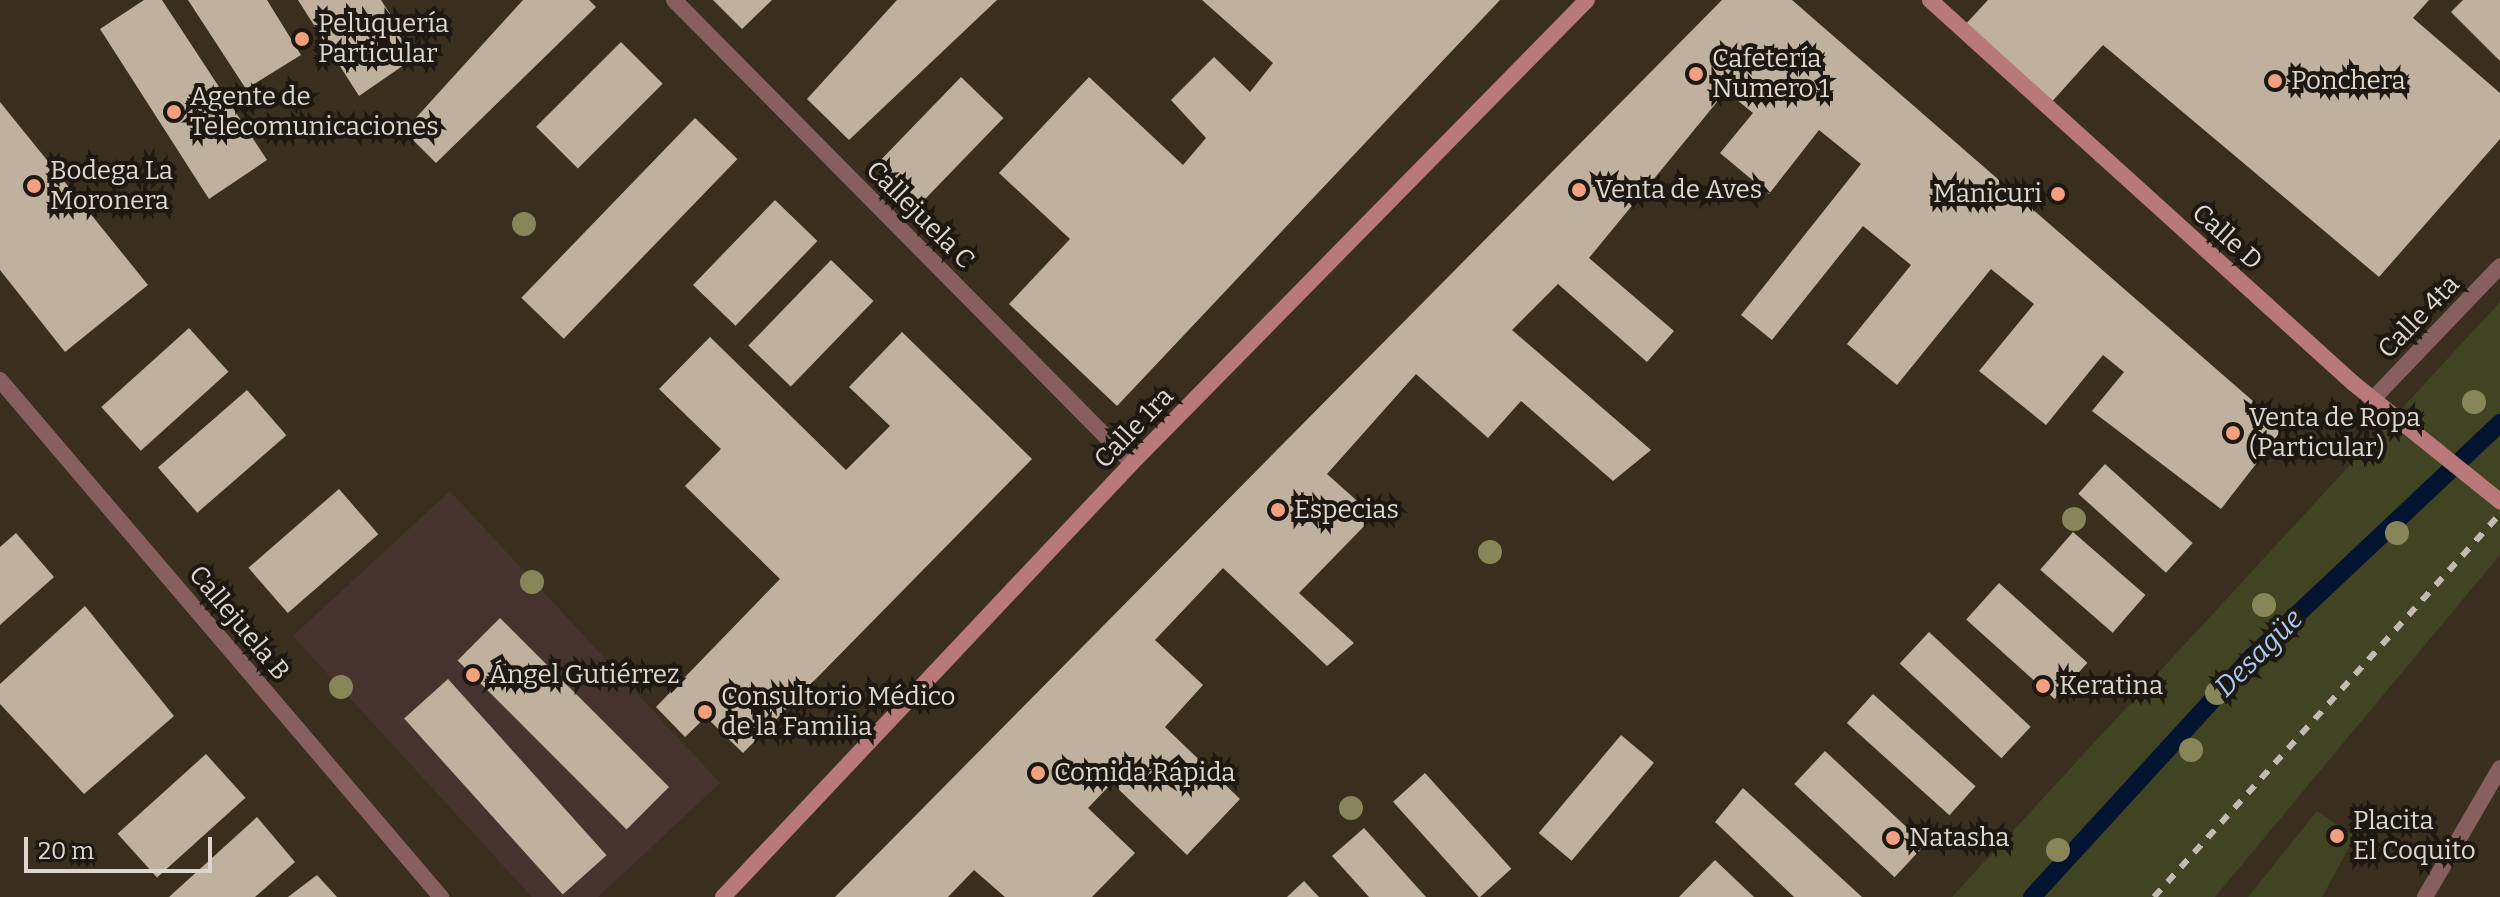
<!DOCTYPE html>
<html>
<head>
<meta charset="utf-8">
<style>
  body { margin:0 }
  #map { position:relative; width:2500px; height:897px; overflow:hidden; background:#3a2f1f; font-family:Bitter,serif }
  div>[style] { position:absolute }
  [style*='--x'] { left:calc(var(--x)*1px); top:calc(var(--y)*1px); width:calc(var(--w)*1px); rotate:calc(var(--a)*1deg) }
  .education>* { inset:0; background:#46332e }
  .green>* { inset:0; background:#414422 }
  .stream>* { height:18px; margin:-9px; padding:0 9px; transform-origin:9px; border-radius:9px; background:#021430 }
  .building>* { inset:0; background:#bfb19e; transform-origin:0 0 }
  .street>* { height:16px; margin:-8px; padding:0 8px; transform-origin:8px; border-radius:8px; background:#885f5f }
  .secondary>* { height:16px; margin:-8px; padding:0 8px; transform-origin:8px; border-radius:8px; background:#b97879 }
  .rail>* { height:6px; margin-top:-3px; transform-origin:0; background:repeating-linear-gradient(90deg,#c3bbb0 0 10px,transparent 0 20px) }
  .trees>* { width:24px; height:24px; margin:-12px; border-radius:50%; background:#878658 }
  .dots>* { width:22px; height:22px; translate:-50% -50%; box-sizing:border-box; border:4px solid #1d1811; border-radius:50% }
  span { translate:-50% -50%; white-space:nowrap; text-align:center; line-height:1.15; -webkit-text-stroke:8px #1d1811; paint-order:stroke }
  .poi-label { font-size:26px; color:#ded7cd }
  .left { translate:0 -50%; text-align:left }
  .right { translate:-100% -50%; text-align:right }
  .street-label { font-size:26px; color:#ded7cd }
  .water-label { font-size:28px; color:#a9c9f6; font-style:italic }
  .scale { position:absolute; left:24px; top:837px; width:188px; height:36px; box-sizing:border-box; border:4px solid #ded7cd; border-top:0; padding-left:10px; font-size:24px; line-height:28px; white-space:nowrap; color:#ded7cd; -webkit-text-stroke:6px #1d1811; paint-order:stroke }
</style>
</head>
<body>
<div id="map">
  <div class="education">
    <div style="clip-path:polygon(450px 491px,720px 783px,598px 897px,532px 897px,293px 636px)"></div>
  </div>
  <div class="green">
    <div style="clip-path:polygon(2500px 302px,2500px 555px,2215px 897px,1952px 897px)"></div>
    <div style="clip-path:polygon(2317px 811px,2355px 837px,2322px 897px,2248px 897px)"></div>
  </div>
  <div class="stream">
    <div style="--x:2032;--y:897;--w:327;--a:-47.5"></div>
    <div style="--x:2253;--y:656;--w:340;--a:-43.3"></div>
  </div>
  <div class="building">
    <div style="clip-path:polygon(144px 0,162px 0,267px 160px,209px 199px,100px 29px)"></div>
    <div style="clip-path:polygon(188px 0,267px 0,301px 55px,246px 89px)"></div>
    <div style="clip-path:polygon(298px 0,381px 0,417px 56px,359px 96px)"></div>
    <div style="clip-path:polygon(523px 0,589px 0,596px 7px,436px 163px,404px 131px)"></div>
    <div style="clip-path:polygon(713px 0,772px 0,742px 29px)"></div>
    <div style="clip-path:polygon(897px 0,997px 0,849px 140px,807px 99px)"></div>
    <div style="clip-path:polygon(1202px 0,1500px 0,1117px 406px,1009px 304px,1070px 239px,999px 173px,1089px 77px,1183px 165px,1206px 138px,1171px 100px,1214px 57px,1250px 92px,1273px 63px)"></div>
    <div style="clip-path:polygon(1722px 0,1792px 0,2284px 428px,2221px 509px,2092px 411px,2124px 372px,2103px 355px,2046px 425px,1979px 371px,2034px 304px,1991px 269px,1897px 385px,1847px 344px,1911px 265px,1863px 226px,1772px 340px,1741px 315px,1861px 164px,1819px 130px,1769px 194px,1720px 153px,1753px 113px,1726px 91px,1589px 258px,1674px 331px,1647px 362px,1558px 284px,1512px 330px,1651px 450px,1613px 481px,1521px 401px,1488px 438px,1416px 374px,1327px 474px,1374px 516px,1299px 593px,1354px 643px,1327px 666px,1223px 568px,1155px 640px,1203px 685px,1165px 727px,1240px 799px,1187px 855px,1112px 783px,1088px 808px,1135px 853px,1092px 897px,1005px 897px,974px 870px,948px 897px,835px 897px)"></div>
    <div style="clip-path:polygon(1988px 0,2429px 0,2413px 18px,2500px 93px,2500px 139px,2379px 277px,2103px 45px,2048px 106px,1962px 28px)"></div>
    <div style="clip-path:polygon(2463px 0,2500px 0,2500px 61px,2451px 12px)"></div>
    <div style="left:621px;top:42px;width:59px;height:120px;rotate:45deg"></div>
    <div style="left:961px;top:77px;width:59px;height:119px;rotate:44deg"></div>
    <div style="clip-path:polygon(0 102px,148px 285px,65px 352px,0 270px)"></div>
    <div style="left:695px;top:118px;width:59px;height:250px;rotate:44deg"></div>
    <div style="left:775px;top:200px;width:59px;height:118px;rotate:44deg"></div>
    <div style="left:831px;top:260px;width:59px;height:119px;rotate:44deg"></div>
    <div style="left:189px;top:328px;width:59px;height:118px;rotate:48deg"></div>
    <div style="clip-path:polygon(902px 332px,1032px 459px,743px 753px,706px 717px,685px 737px,656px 707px,780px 579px,685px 486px,721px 449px,659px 389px,710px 337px,846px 470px,890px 426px,849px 387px)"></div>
    <div style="left:247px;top:390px;width:60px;height:118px;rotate:49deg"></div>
    <div style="left:2105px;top:464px;width:118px;height:40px;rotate:42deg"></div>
    <div style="left:339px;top:489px;width:60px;height:120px;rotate:49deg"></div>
    <div style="left:2073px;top:532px;width:96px;height:50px;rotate:41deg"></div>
    <div style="clip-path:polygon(16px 533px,54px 577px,0 625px,0 547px)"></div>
    <div style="left:1999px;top:583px;width:119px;height:49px;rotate:42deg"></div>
    <div style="clip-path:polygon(85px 606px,174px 716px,84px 794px,0 704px,0 684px)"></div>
    <div style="left:500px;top:618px;width:239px;height:60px;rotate:45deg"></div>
    <div style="left:1929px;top:632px;width:139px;height:43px;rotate:43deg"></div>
    <div style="left:448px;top:679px;width:237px;height:59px;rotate:48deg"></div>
    <div style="left:1873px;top:694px;width:138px;height:39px;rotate:42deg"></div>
    <div style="left:1621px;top:735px;width:43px;height:128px;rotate:40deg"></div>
    <div style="left:1825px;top:751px;width:137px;height:45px;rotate:43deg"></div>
    <div style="left:206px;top:754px;width:59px;height:119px;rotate:48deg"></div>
    <div style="left:1425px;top:773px;width:129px;height:43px;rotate:48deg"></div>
    <div style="clip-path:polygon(1743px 788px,1862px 897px,1794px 897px,1715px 822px)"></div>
    <div style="clip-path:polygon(257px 817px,295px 862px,255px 897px,169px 897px)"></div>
    <div style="clip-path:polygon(1364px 828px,1426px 897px,1369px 897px,1332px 856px)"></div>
    <div style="clip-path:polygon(1715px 860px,1754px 897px,1679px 897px)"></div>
    <div style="clip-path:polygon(317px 875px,337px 897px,288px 897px)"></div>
    <div style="clip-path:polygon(1304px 881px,1319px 897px,1287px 897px)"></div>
  </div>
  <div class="street">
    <div style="--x:674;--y:0;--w:651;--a:45.31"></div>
    <div style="--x:0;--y:380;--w:680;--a:49.54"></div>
    <div style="--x:2372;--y:400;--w:185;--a:-46.3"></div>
    <div style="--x:2425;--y:897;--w:149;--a:-59.8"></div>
  </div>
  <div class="secondary">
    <div style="--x:1930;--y:0;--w:571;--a:42.16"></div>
    <div style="--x:2353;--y:383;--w:189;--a:38.8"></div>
    <div style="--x:723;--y:897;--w:596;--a:-46.7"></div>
    <div style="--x:1132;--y:463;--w:649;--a:-45.5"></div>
  </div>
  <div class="rail">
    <div style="--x:2154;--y:897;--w:516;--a:-47.91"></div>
  </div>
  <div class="trees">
    <div style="left:524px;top:224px"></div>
    <div style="left:2474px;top:402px"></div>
    <div style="left:2074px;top:519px"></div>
    <div style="left:2397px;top:533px"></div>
    <div style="left:1490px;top:552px"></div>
    <div style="left:532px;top:582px"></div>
    <div style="left:2264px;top:605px"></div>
    <div style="left:341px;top:687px"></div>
    <div style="left:2217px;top:693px"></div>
    <div style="left:2191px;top:750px"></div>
    <div style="left:1351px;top:808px"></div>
    <div style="left:2058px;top:850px"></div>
  </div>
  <div class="dots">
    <div style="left:302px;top:39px;background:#f2a080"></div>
    <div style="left:1696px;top:74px;background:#f2a080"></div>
    <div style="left:2275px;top:81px;background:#f2a080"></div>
    <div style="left:174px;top:112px;background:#f2a080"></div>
    <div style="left:34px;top:186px;background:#f2a080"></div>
    <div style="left:1579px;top:190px;background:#f2a080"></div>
    <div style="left:2058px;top:194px;background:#f2a080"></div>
    <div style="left:2233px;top:433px;background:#f2a080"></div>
    <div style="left:1278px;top:510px;background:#f2a080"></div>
    <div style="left:473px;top:675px;background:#f2a080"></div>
    <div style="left:2043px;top:686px;background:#f2a080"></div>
    <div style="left:705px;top:712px;background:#f2a080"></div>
    <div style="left:1038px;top:773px;background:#f2a080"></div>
    <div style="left:2337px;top:836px;background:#f2a080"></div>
    <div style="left:1893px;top:838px;background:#f2a080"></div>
  </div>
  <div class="poi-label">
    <span class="left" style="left:318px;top:39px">Peluquería<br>Particular</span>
    <span class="left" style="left:1712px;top:74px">Cafetería<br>Numero 1</span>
    <span class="left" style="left:2291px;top:81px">Ponchera</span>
    <span class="left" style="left:190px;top:112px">Agente de<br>Telecomunicaciones</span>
    <span class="left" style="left:50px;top:186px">Bodega La<br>Moronera</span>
    <span class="left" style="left:1595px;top:190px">Venta de Aves</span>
    <span class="right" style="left:2042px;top:194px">Manicuri</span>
    <span class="left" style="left:2249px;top:433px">Venta de Ropa<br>(Particular)</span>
    <span class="left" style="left:1294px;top:510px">Especias</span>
    <span class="left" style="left:489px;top:675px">Ángel Gutiérrez</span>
    <span class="left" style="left:2059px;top:686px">Keratina</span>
    <span class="left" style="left:721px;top:712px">Consultorio Médico<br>de la Familia</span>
    <span class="left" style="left:1054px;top:773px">Comida Rápida</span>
    <span class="left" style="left:2353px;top:836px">Placita<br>El Coquito</span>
    <span class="left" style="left:1909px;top:838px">Natasha</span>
  </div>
  <div class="street-label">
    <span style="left:920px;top:215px;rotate:45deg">Callejuela C</span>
    <span style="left:2227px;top:237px;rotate:42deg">Calle D</span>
    <span style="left:2419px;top:317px;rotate:-46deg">Calle 4ta</span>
    <span style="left:1134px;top:428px;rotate:-46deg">Calle 1ra</span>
    <span style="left:239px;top:623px;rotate:50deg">Callejuela B</span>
  </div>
  <div class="water-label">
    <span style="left:2259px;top:653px;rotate:-45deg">Desagüe</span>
  </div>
  <div class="scale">20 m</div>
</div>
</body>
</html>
